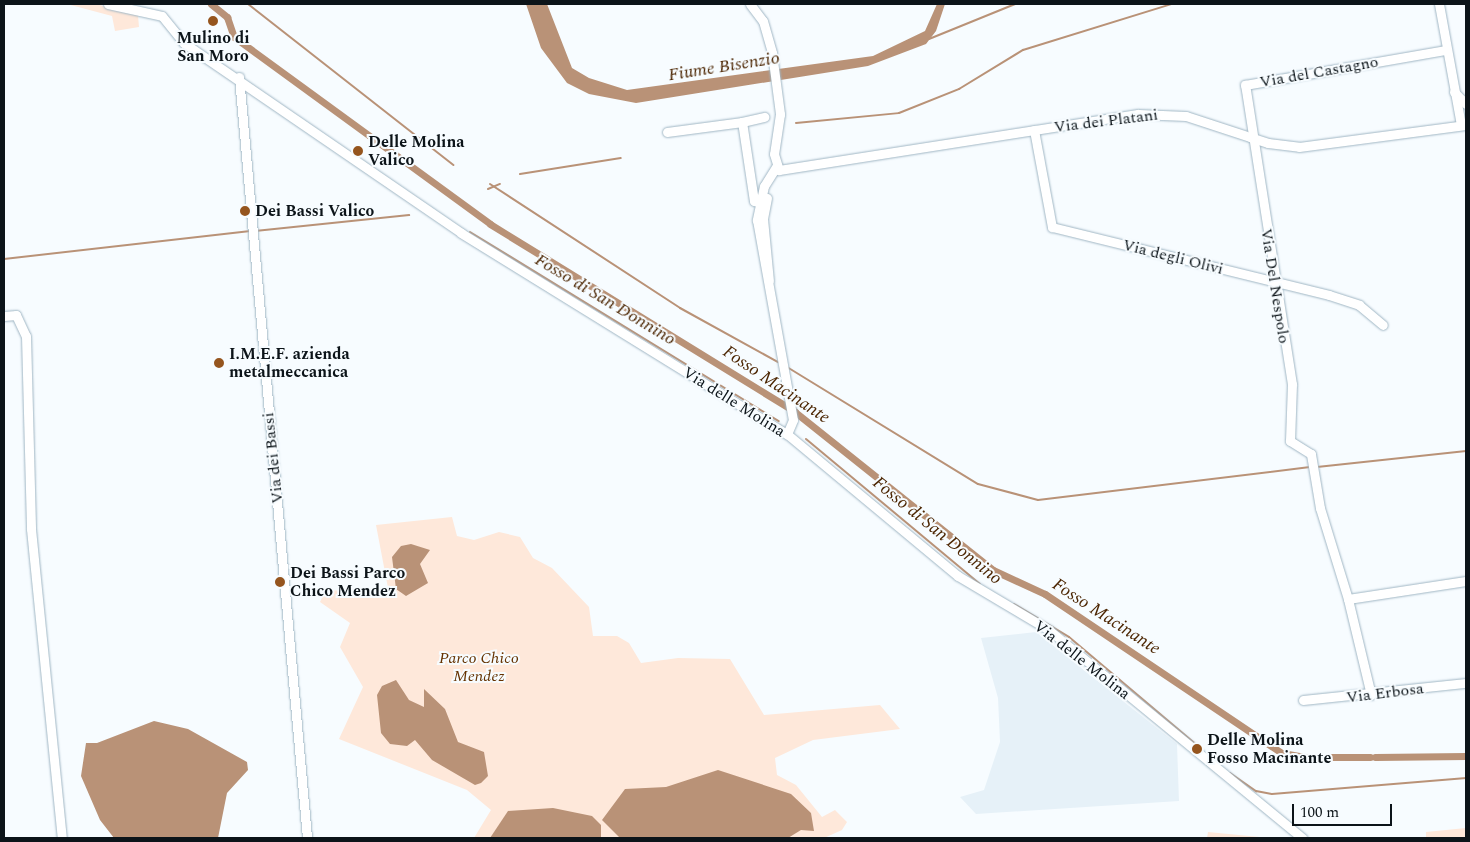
<!DOCTYPE html>
<html>
<head>
<meta charset="utf-8">
<style>
  body { margin:0 }
  #map { position:relative; width:1470px; height:842px; overflow:hidden; background:#f7fcff; font-family:Spectral,serif }
  div>[style] { position:absolute }
  [style*='--x'] { left:calc(var(--x)*1px); top:calc(var(--y)*1px); width:calc(var(--w)*1px); rotate:calc(var(--a)*1deg) }
  .built>* { inset:0; background:#e6f1f8 }
  .green>* { inset:0; background:#fee8da }
  .water>* { inset:0; background:#b99277 }
  .stream>* { height:2px; margin:-1px; padding:0 1px; transform-origin:1px; border-radius:1px; background:#b99277 }
  .canal>* { height:7px; margin:-3.5px; padding:0 3.5px; transform-origin:3.5px; border-radius:3.5px; background:#b99277 }
  .roads { filter:drop-shadow(0 0 1px #a0b6c4) drop-shadow(0 0 1px #a0b6c4) }
  .minor>* { height:9px; margin:-4.5px; padding:0 4.5px; transform-origin:4.5px; border-radius:4.5px; background:#fff }
  .dots>* { width:14px; height:14px; translate:-50% -50%; box-sizing:border-box; border:2px solid #f7fcff; border-radius:50% }
  span { translate:-50% -50%; white-space:nowrap; text-align:center; line-height:1.15; -webkit-text-stroke:4px #f7fcff; paint-order:stroke }
  .poi-label { font-size:16px; color:#0c1419; font-weight:700 }
  .left { translate:0 -50%; text-align:left }
  .street-label { font-size:16px; color:#0c1419 }
  .park-label { font-size:16px; color:#653201; font-style:italic }
  .water-label { font-size:18px; color:#4c2603; font-style:italic }
  .frame { position:absolute; inset:0; border:5px solid #0c1419; pointer-events:none }
  .scale { position:absolute; left:1292px; top:804px; width:100px; height:22px; box-sizing:border-box; border:2px solid #0c1419; border-top:0; padding-left:6px; font-size:15px; line-height:18px; white-space:nowrap; color:#0c1419; -webkit-text-stroke:4px #f7fcff; paint-order:stroke }
</style>
</head>
<body>
<div id="map">
  <div class="built">
    <div style="clip-path:polygon(1036px 632px,1177px 744px,1179px 801px,976px 814px,960px 797px,984px 790px,1000px 742px,998px 698px,981px 638px)"></div>
  </div>
  <div class="green">
    <div style="clip-path:polygon(67px 4px,96px 4px,138px 15px,139px 27px,115px 31px,112px 16px)"></div>
    <div style="clip-path:polygon(452px 517px,457px 536px,474px 540px,499px 532px,520px 537px,533px 558px,552px 568px,589px 607px,593px 636px,617px 636px,629px 643px,641px 663px,678px 658px,730px 659px,764px 715px,880px 705px,900px 729px,813px 740px,775px 758px,777px 775px,796px 785px,822px 817px,835px 810px,847px 822px,842px 830px,824px 838px,474px 838px,491px 810px,467px 790px,339px 739px,363px 687px,340px 647px,350px 623px,320px 602px,325px 591px,388px 588px,376px 525px)"></div>
    <div style="clip-path:polygon(1466px 828px,1466px 838px,1426px 838px,1426px 832px)"></div>
    <div style="clip-path:polygon(1208px 832px,1270px 838px,1207px 838px)"></div>
  </div>
  <div class="water">
    <div style="clip-path:polygon(526px 4px,547px 4px,572px 68px,589px 78px,627px 90px,873px 56px,925px 31px,937px 4px,945px 4px,936px 31px,926px 44px,868px 66px,636px 103px,589px 94px,567px 83px,541px 48px)"></div>
    <div style="clip-path:polygon(411px 544px,430px 550px,420px 564px,428px 583px,406px 596px,396px 589px,392px 557px,401px 546px)"></div>
    <div style="clip-path:polygon(396px 680px,409px 700px,424px 707px,424px 689px,445px 709px,458px 742px,484px 752px,488px 776px,481px 783px,475px 785px,432px 760px,415px 740px,407px 746px,390px 744px,381px 733px,377px 695px,382px 686px)"></div>
    <div style="clip-path:polygon(154px 721px,188px 729px,247px 762px,248px 770px,227px 793px,218px 838px,114px 838px,100px 820px,81px 776px,86px 743px,97px 743px)"></div>
    <div style="clip-path:polygon(718px 770px,791px 794px,811px 813px,814px 831px,801px 830px,788px 838px,620px 838px,602px 820px,625px 789px,666px 787px)"></div>
    <div style="clip-path:polygon(553px 808px,592px 816px,601px 825px,601px 838px,490px 838px,508px 811px)"></div>
  </div>
  <div class="stream">
    <div style="--x:248;--y:4;--w:261;--a:38.1"></div>
    <div style="--x:929;--y:39;--w:93;--a:-22.1"></div>
    <div style="--x:796;--y:123;--w:103;--a:-5.5"></div>
    <div style="--x:899;--y:113;--w:65;--a:-21.8"></div>
    <div style="--x:959;--y:89;--w:75;--a:-31.4"></div>
    <div style="--x:1023;--y:50;--w:156;--a:-17.2"></div>
    <div style="--x:520;--y:174;--w:102;--a:-9"></div>
    <div style="--x:490;--y:184;--w:227;--a:33.1"></div>
    <div style="--x:680;--y:308;--w:112;--a:28.9"></div>
    <div style="--x:488;--y:189;--w:13;--a:-23"></div>
    <div style="--x:255;--y:231;--w:155;--a:-5.9"></div>
    <div style="--x:470;--y:232;--w:362;--a:31.5"></div>
    <div style="--x:4;--y:259;--w:248;--a:-6.5"></div>
    <div style="--x:787;--y:367;--w:224;--a:31.5"></div>
    <div style="--x:978;--y:484;--w:62;--a:14.9"></div>
    <div style="--x:1038;--y:500;--w:274;--a:-6.9"></div>
    <div style="--x:806;--y:439;--w:226;--a:39.8"></div>
    <div style="--x:1317;--y:467;--w:150;--a:-6.1"></div>
    <div style="--x:1014;--y:604;--w:64;--a:31"></div>
    <div style="--x:1069;--y:637;--w:170;--a:40.2"></div>
    <div style="--x:1230;--y:773;--w:32;--a:35"></div>
    <div style="--x:1256;--y:791;--w:16;--a:11"></div>
    <div style="--x:1272;--y:794;--w:195;--a:-4.7"></div>
  </div>
  <div class="canal">
    <div style="--x:211;--y:4;--w:21;--a:39"></div>
    <div style="--x:227;--y:17;--w:21;--a:71"></div>
    <div style="--x:234;--y:37;--w:317;--a:36.1"></div>
    <div style="--x:490;--y:224;--w:358;--a:31.6"></div>
    <div style="--x:795;--y:412;--w:253;--a:38.6"></div>
    <div style="--x:993;--y:570;--w:57;--a:24.8"></div>
    <div style="--x:1045;--y:594;--w:285;--a:33.9"></div>
    <div style="--x:1282;--y:753;--w:23;--a:10"></div>
    <div style="--x:1305;--y:757;--w:65;--a:0"></div>
    <div style="--x:1375;--y:757;--w:91;--a:-0.6"></div>
  </div>
  <div class="roads">
    <div class="minor">
      <div style="--x:108;--y:4;--w:55;--a:12.5"></div>
      <div style="--x:162;--y:16;--w:35;--a:51"></div>
      <div style="--x:184;--y:43;--w:336;--a:34.4"></div>
      <div style="--x:461;--y:233;--w:383;--a:31.7"></div>
      <div style="--x:787;--y:434;--w:222;--a:39.7"></div>
      <div style="--x:958;--y:576;--w:106;--a:30.7"></div>
      <div style="--x:1049;--y:630;--w:328;--a:39.4"></div>
      <div style="--x:750;--y:4;--w:21;--a:53"></div>
      <div style="--x:763;--y:21;--w:33;--a:74"></div>
      <div style="--x:772;--y:53;--w:62;--a:82.5"></div>
      <div style="--x:780;--y:114;--w:40;--a:98.5"></div>
      <div style="--x:774;--y:154;--w:17;--a:73"></div>
      <div style="--x:1439;--y:4;--w:123;--a:79.7"></div>
      <div style="--x:239;--y:77;--w:764;--a:84.89"></div>
      <div style="--x:1454;--y:92;--w:17;--a:45"></div>
      <div style="--x:1034;--y:130;--w:99;--a:79.5"></div>
      <div style="--x:1052;--y:227;--w:285;--a:13.8"></div>
      <div style="--x:1329;--y:295;--w:32;--a:18"></div>
      <div style="--x:1359;--y:305;--w:31;--a:40"></div>
      <div style="--x:667;--y:132;--w:76;--a:-7.6"></div>
      <div style="--x:776;--y:167;--w:22;--a:122"></div>
      <div style="--x:764;--y:186;--w:35;--a:102"></div>
      <div style="--x:757;--y:220;--w:203;--a:79.8"></div>
      <div style="--x:793;--y:420;--w:15;--a:113"></div>
      <div style="--x:779;--y:170;--w:363;--a:-8.9"></div>
      <div style="--x:1138;--y:114;--w:48;--a:2.4"></div>
      <div style="--x:1186;--y:116;--w:86;--a:18.2"></div>
      <div style="--x:1268;--y:143;--w:31;--a:7"></div>
      <div style="--x:1299;--y:147;--w:168;--a:-7.5"></div>
      <div style="--x:767;--y:198;--w:21;--a:101"></div>
      <div style="--x:763;--y:219;--w:62;--a:84.5"></div>
      <div style="--x:764;--y:203;--w:10;--a:-169"></div>
      <div style="--x:754;--y:201;--w:80;--a:-98.6"></div>
      <div style="--x:742;--y:122;--w:23;--a:-13"></div>
      <div style="--x:4;--y:316;--w:12;--a:-5"></div>
      <div style="--x:16;--y:315;--w:23;--a:65"></div>
      <div style="--x:26;--y:336;--w:193;--a:88.5"></div>
      <div style="--x:31;--y:529;--w:311;--a:84.3"></div>
      <div style="--x:1348;--y:599;--w:119;--a:-8.7"></div>
      <div style="--x:1371;--y:695;--w:99;--a:-103.5"></div>
      <div style="--x:1348;--y:599;--w:95;--a:-107.1"></div>
      <div style="--x:1320;--y:508;--w:55;--a:-99.5"></div>
      <div style="--x:1311;--y:454;--w:25;--a:-148"></div>
      <div style="--x:1290;--y:441;--w:57;--a:-88"></div>
      <div style="--x:1292;--y:384;--w:303;--a:-98.9"></div>
      <div style="--x:1245;--y:85;--w:204;--a:-9.9"></div>
      <div style="--x:1303;--y:700;--w:164;--a:-6"></div>
    </div>
  </div>
  <div class="dots">
    <div style="left:213px;top:21px;background:#95551e"></div>
    <div style="left:358px;top:151px;background:#95551e"></div>
    <div style="left:245px;top:211px;background:#95551e"></div>
    <div style="left:219px;top:363px;background:#95551e"></div>
    <div style="left:280px;top:582px;background:#95551e"></div>
    <div style="left:1197px;top:749px;background:#95551e"></div>
  </div>
  <div class="poi-label">
    <span style="left:213px;top:47px">Mulino di<br>San Moro</span>
    <span class="left" style="left:368px;top:151px">Delle Molina<br>Valico</span>
    <span class="left" style="left:255px;top:211px">Dei Bassi Valico</span>
    <span class="left" style="left:229px;top:363px">I.M.E.F. azienda<br>metalmeccanica</span>
    <span class="left" style="left:290px;top:582px">Dei Bassi Parco<br>Chico Mendez</span>
    <span class="left" style="left:1207px;top:749px">Delle Molina<br>Fosso Macinante</span>
  </div>
  <div class="street-label">
    <span style="left:1319px;top:72px;rotate:-10deg">Via del Castagno</span>
    <span style="left:1106px;top:121px;rotate:-7deg">Via dei Platani</span>
    <span style="left:1173px;top:257px;rotate:14deg">Via degli Olivi</span>
    <span style="left:1275px;top:286px;rotate:81deg">Via Del Nespolo</span>
    <span style="left:734px;top:402px;rotate:32deg">Via delle Molina</span>
    <span style="left:273px;top:458px;rotate:-96deg">Via dei Bassi</span>
    <span style="left:1082px;top:660px;rotate:38deg">Via delle Molina</span>
    <span style="left:1385px;top:693px;rotate:-7deg">Via Erbosa</span>
  </div>
  <div class="park-label">
    <span style="left:479px;top:667px">Parco Chico<br>Mendez</span>
  </div>
  <div class="water-label">
    <span style="left:724px;top:67px;rotate:-9deg">Fiume Bisenzio</span>
    <span style="left:605px;top:300px;rotate:31deg">Fosso di San Donnino</span>
    <span style="left:776px;top:385px;rotate:34deg">Fosso Macinante</span>
    <span style="left:937px;top:531px;rotate:39deg">Fosso di San Donnino</span>
    <span style="left:1106px;top:617px;rotate:33deg">Fosso Macinante</span>
  </div>
  <div class="frame"></div>
  <div class="scale">100 m</div>
</div>
</body>
</html>
